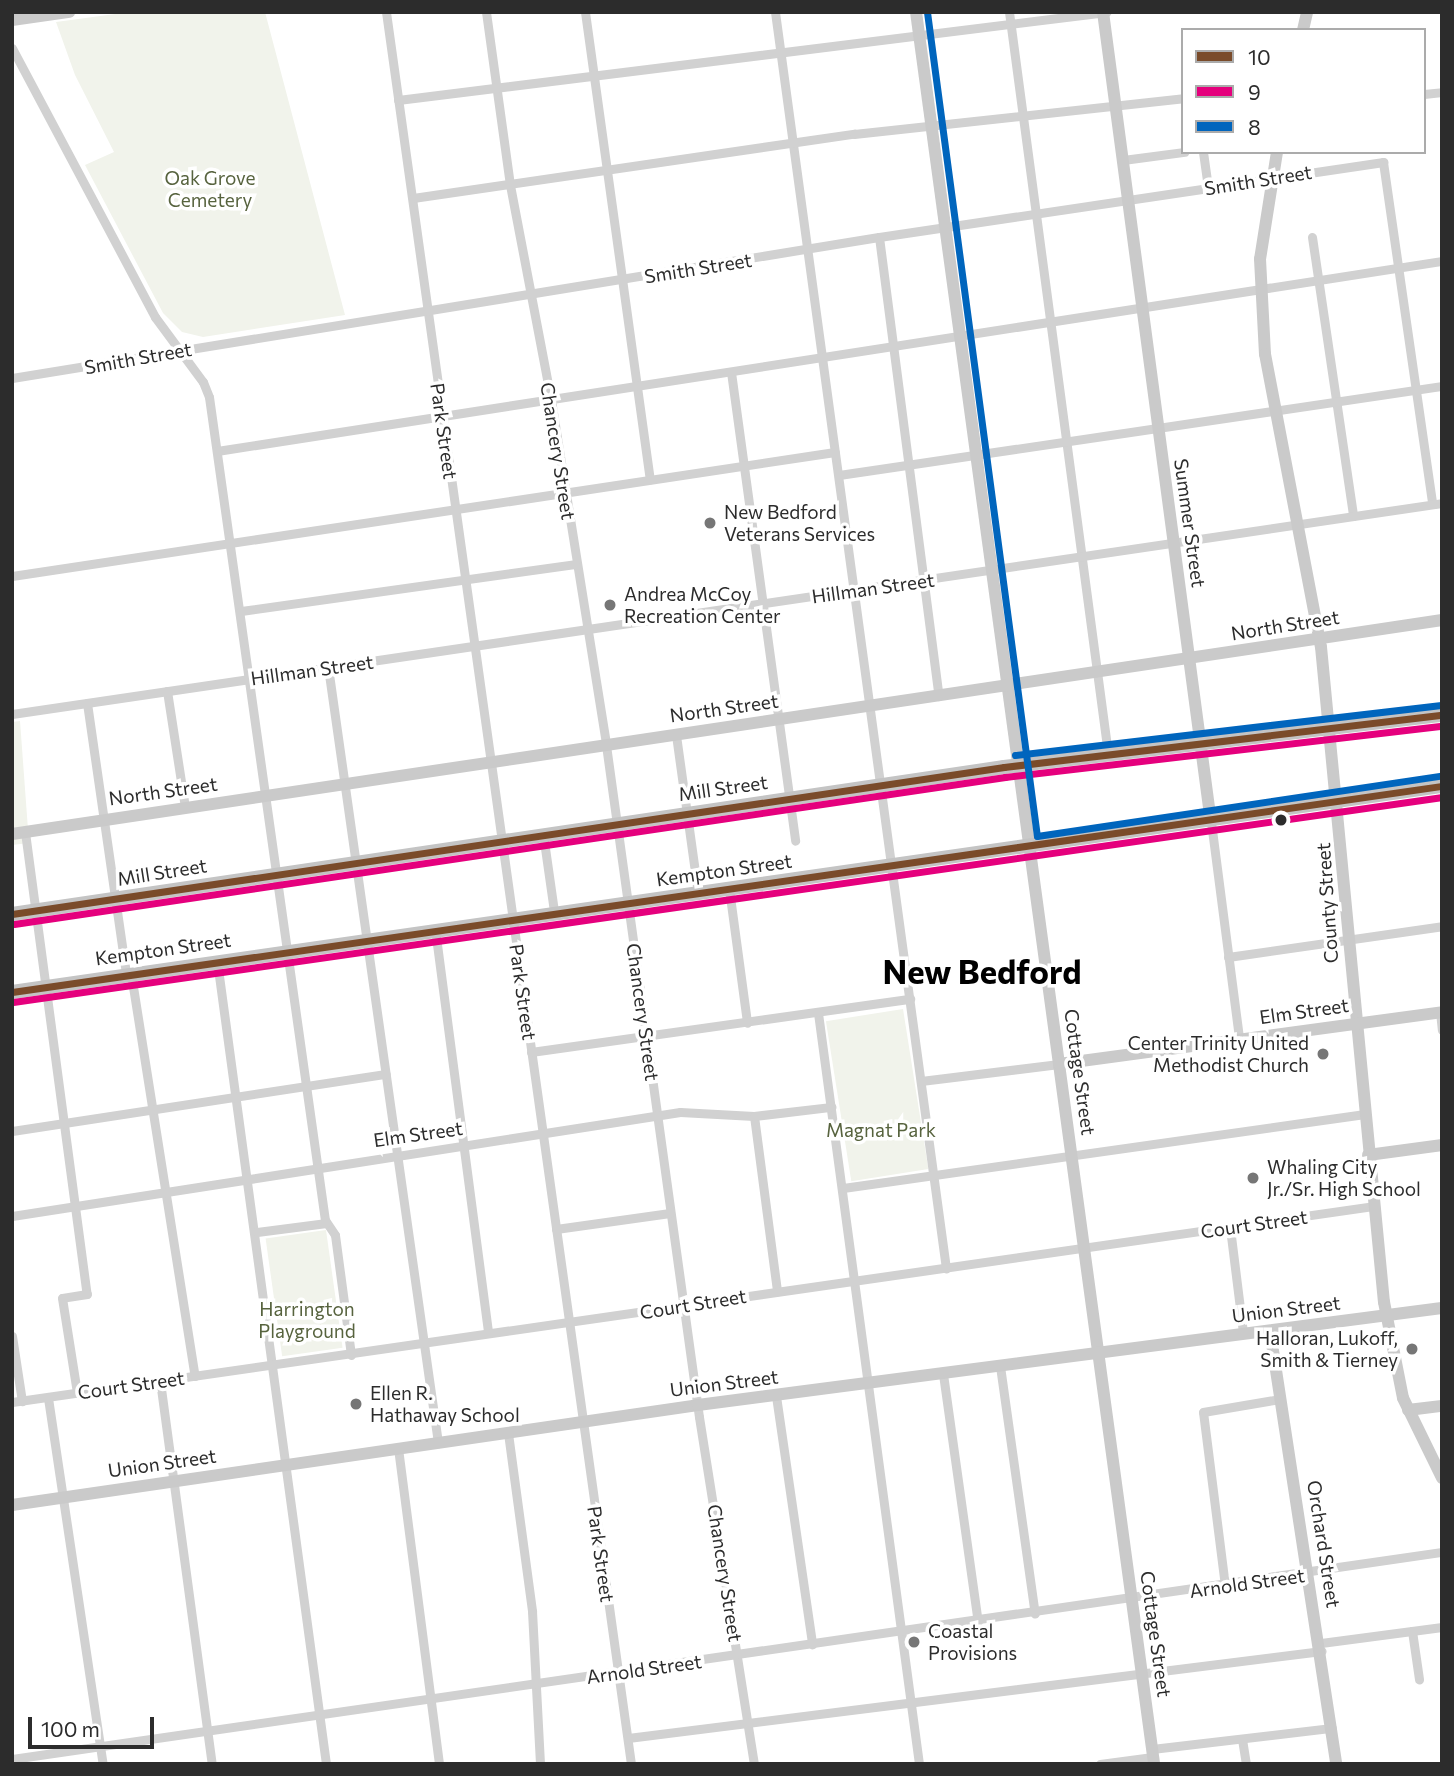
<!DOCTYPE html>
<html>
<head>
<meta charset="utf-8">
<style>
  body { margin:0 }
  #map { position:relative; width:1454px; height:1776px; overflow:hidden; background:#fff; font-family:Commissioner,sans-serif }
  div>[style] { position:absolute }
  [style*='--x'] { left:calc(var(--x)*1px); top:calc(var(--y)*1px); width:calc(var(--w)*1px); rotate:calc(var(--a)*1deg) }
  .green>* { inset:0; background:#f1f3eb; transform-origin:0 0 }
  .street>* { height:9px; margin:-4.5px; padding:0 4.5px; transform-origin:4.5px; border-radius:4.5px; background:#d1d1d1 }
  .secondary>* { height:12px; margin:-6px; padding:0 6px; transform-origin:6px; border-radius:6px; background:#cacaca }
  .primary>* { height:14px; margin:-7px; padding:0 7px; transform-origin:7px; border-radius:7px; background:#c4c4c4 }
  .bus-1>* { height:7px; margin:-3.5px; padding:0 3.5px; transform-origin:3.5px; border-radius:3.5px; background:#7a4b2a }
  .bus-2>* { height:7px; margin:-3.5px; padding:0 3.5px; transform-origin:3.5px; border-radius:3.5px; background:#e5007d }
  .bus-3>* { height:7px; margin:-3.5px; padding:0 3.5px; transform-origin:3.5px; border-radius:3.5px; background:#0065bd }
  .dots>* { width:19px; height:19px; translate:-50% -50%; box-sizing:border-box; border:4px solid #fff; border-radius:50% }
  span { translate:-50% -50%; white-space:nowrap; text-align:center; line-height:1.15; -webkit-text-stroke:7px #fff; paint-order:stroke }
  .park-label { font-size:19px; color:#57633e }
  .street-label { font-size:19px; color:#2c2c2c }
  .poi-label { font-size:19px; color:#2c2c2c }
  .left { translate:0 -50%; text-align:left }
  .right { translate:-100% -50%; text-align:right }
  .town-label { font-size:33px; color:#000; font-weight:700 }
  .frame { position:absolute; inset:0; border:14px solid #2c2c2c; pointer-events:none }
  .legend { position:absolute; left:1181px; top:28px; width:245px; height:126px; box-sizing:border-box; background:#fff; border:2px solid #ababab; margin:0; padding:9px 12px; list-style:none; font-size:21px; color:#2c2c2c }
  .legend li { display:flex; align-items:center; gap:14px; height:35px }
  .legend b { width:35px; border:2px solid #ababab }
  .scale { position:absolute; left:28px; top:1717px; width:126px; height:32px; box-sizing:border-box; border:4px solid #2c2c2c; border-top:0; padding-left:9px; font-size:21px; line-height:24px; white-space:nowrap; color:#2c2c2c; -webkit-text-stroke:5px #fff; paint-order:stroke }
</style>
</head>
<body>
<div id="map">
  <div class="green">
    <div style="clip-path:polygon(130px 12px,265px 12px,345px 315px,203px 337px,182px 332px,163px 313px,85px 165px,114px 152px,75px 75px,56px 22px)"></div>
    <div style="clip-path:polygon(20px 721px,29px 843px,12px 845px,12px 722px)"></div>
    <div style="left:903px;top:1009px;width:162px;height:78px;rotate:81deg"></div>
    <div style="left:326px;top:1230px;width:119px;height:61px;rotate:82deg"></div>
  </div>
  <div class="street">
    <div style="--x:386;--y:12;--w:1769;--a:82.04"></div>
    <div style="--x:486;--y:12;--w:175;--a:82.1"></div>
    <div style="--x:510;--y:185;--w:219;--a:79.2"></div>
    <div style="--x:551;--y:400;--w:349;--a:80.9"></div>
    <div style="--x:606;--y:745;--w:678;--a:82.12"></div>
    <div style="--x:699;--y:1417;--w:351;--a:81"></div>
    <div style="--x:585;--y:12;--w:472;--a:82.1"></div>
    <div style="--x:775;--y:12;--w:1268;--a:82.25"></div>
    <div style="--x:1009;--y:12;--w:749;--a:82.4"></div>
    <div style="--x:12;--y:48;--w:305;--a:62"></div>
    <div style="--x:155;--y:317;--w:81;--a:53.6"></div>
    <div style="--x:203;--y:382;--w:16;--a:68"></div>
    <div style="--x:209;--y:397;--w:831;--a:81.98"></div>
    <div style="--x:325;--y:1220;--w:18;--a:56"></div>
    <div style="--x:335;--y:1235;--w:121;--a:82.4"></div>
    <div style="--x:1424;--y:94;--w:18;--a:-6"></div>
    <div style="--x:398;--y:100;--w:714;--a:-7.08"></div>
    <div style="--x:1203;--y:152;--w:36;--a:82"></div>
    <div style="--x:1123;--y:160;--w:62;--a:-7.5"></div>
    <div style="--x:413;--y:198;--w:446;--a:-8.3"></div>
    <div style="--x:854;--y:134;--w:331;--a:-6.2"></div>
    <div style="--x:879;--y:237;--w:463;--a:82.6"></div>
    <div style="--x:1312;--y:237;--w:282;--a:81.6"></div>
    <div style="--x:731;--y:372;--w:473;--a:82.2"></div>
    <div style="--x:12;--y:378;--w:878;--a:-9.24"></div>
    <div style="--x:879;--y:237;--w:510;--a:-8.46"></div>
    <div style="--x:1383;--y:162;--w:345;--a:81.8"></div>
    <div style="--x:217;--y:451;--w:1240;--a:-8.82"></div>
    <div style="--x:839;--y:475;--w:610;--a:-8.4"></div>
    <div style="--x:12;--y:576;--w:832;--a:-8.57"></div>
    <div style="--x:241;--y:611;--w:337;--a:-8"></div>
    <div style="--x:328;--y:667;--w:784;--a:81.93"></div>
    <div style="--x:167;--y:691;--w:117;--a:81.2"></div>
    <div style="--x:87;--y:703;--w:274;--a:81.8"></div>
    <div style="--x:12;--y:714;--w:1445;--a:-8.39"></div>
    <div style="--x:676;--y:735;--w:160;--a:82.1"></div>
    <div style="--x:1211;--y:822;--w:219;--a:82.6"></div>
    <div style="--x:25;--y:832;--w:466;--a:82.4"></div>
    <div style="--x:87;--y:1294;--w:25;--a:171"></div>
    <div style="--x:62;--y:1298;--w:96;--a:81"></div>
    <div style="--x:543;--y:834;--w:78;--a:81.9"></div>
    <div style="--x:729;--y:889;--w:135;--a:82.3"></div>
    <div style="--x:435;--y:929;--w:407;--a:82.5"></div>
    <div style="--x:1228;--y:957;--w:216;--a:-8.2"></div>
    <div style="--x:217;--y:961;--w:810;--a:82.27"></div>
    <div style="--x:131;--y:974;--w:407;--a:81"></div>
    <div style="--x:1440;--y:1012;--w:18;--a:84"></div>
    <div style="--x:818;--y:1013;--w:758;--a:82.34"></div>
    <div style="--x:531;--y:1052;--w:383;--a:-8"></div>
    <div style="--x:921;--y:1081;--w:139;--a:-7"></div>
    <div style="--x:754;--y:1116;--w:177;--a:82.5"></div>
    <div style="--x:12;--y:1131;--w:378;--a:-8.7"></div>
    <div style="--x:843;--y:1188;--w:527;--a:-8.07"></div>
    <div style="--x:12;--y:1216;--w:676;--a:-8.85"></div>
    <div style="--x:680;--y:1112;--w:74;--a:3.1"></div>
    <div style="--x:754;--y:1116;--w:78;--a:-6.7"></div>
    <div style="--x:1230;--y:1228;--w:106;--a:82.9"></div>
    <div style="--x:556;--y:1229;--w:115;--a:-8"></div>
    <div style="--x:257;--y:1232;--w:70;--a:-7.4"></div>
    <div style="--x:12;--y:1336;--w:66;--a:81.3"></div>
    <div style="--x:1000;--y:1366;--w:250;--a:82"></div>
    <div style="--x:943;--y:1374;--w:250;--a:82"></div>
    <div style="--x:160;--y:1381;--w:387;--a:82.3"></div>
    <div style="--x:776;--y:1396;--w:251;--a:81.7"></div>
    <div style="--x:48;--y:1398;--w:370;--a:81.5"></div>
    <div style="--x:12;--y:1402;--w:1375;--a:-8.19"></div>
    <div style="--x:508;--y:1433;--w:180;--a:82.3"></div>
    <div style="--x:532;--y:1611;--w:153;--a:87"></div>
    <div style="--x:398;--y:1448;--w:319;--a:82.6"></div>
    <div style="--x:1225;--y:1586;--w:175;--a:-97.2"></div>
    <div style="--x:1203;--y:1412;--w:78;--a:-9.6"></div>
    <div style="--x:1412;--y:1631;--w:49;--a:81.7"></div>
    <div style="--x:1321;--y:1643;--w:122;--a:-7.5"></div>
    <div style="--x:628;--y:1738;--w:699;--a:-7.15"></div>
    <div style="--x:1242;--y:1739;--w:25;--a:81"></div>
    <div style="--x:1152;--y:1749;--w:181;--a:-6.7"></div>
    <div style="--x:12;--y:1759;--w:1445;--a:-8.24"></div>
    <div style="--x:1100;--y:1764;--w:53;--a:-7.5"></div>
  </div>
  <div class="secondary">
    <div style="--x:916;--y:12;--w:1768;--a:82.26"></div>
    <div style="--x:1103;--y:12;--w:817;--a:82.41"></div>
    <div style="--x:12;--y:20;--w:58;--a:-8"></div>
    <div style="--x:1303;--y:30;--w:18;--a:-77"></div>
    <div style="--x:1277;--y:152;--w:108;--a:99"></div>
    <div style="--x:1260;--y:259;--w:95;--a:87"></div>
    <div style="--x:1265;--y:354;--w:298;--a:79.2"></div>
    <div style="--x:1321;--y:647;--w:658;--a:84.51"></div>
    <div style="--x:1384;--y:1302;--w:98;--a:78.8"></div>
    <div style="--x:1403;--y:1398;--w:89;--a:64"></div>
    <div style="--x:12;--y:834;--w:1446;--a:-8.51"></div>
    <div style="--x:1059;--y:1064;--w:387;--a:-7.7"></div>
    <div style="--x:1368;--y:1155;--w:75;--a:-7.7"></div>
    <div style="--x:1270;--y:1331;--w:438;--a:81.3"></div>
    <div style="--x:1408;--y:1410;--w:34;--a:-7"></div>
    <div style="--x:12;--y:1505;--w:693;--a:-8.29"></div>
    <div style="--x:698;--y:1405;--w:750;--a:-7.43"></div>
  </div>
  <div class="primary">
    <div style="--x:12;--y:914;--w:1003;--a:-8.43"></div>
    <div style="--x:1004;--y:767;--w:441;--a:-6.8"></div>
    <div style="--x:12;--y:992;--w:1445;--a:-8.2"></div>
  </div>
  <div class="bus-1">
    <div style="--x:12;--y:914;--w:1003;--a:-8.43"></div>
    <div style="--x:1004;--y:767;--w:441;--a:-6.8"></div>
    <div style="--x:12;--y:992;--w:1445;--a:-8.2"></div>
  </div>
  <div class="bus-2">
    <div style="--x:14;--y:924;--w:1002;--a:-8.44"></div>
    <div style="--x:1005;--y:777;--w:440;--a:-6.7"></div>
    <div style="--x:13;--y:1002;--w:1444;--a:-8.16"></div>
  </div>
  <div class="bus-3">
    <div style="--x:927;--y:12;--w:831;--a:82.4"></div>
    <div style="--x:1037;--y:836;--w:407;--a:-8.5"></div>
    <div style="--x:1015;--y:755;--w:429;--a:-6.7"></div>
  </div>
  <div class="dots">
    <div style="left:710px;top:523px;background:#767676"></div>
    <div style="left:610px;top:605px;background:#767676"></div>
    <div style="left:1281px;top:820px;background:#2c2c2c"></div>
    <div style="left:1323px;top:1054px;background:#767676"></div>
    <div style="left:1253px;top:1178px;background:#767676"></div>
    <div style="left:1412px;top:1349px;background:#767676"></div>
    <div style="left:356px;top:1404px;background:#767676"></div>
    <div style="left:914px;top:1642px;background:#767676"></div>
  </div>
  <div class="park-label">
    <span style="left:210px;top:189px">Oak Grove<br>Cemetery</span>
    <span style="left:881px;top:1130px">Magnat Park</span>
    <span style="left:307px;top:1320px">Harrington<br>Playground</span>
  </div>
  <div class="street-label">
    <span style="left:1258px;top:180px;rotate:-9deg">Smith Street</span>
    <span style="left:698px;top:268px;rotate:-9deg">Smith Street</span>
    <span style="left:138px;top:358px;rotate:-10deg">Smith Street</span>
    <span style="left:444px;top:431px;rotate:82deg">Park Street</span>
    <span style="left:558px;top:451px;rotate:81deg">Chancery Street</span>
    <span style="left:1190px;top:523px;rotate:82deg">Summer Street</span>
    <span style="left:873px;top:588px;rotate:-8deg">Hillman Street</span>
    <span style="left:1285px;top:625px;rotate:-9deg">North Street</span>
    <span style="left:312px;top:670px;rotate:-8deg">Hillman Street</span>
    <span style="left:724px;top:708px;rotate:-8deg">North Street</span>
    <span style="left:723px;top:788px;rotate:-8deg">Mill Street</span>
    <span style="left:163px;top:791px;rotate:-8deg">North Street</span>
    <span style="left:724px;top:870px;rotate:-8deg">Kempton Street</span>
    <span style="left:162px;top:872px;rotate:-9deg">Mill Street</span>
    <span style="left:1327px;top:903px;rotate:-94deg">County Street</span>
    <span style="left:163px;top:949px;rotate:-8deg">Kempton Street</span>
    <span style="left:523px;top:992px;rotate:82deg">Park Street</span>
    <span style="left:1304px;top:1011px;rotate:-8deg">Elm Street</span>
    <span style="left:643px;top:1012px;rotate:82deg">Chancery Street</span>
    <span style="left:1080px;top:1072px;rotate:82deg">Cottage Street</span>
    <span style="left:418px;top:1134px;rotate:-8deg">Elm Street</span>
    <span style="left:1254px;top:1224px;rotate:-8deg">Court Street</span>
    <span style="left:693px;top:1304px;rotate:-9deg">Court Street</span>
    <span style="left:1286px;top:1309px;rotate:-7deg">Union Street</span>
    <span style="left:724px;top:1383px;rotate:-7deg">Union Street</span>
    <span style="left:131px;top:1385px;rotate:-8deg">Court Street</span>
    <span style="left:162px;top:1463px;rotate:-8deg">Union Street</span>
    <span style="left:1324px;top:1544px;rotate:81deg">Orchard Street</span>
    <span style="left:601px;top:1554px;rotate:82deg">Park Street</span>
    <span style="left:725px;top:1573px;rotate:81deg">Chancery Street</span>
    <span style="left:1247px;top:1583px;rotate:-8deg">Arnold Street</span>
    <span style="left:1156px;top:1634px;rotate:82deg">Cottage Street</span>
    <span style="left:644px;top:1669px;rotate:-8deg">Arnold Street</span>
  </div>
  <div class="poi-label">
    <span class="left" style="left:724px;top:523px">New Bedford<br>Veterans Services</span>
    <span class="left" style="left:624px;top:605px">Andrea McCoy<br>Recreation Center</span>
    <span class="right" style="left:1309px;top:1054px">Center Trinity United<br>Methodist Church</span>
    <span class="left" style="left:1267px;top:1178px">Whaling City<br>Jr./Sr. High School</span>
    <span class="right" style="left:1398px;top:1349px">Halloran, Lukoff,<br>Smith &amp; Tierney</span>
    <span class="left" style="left:370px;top:1404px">Ellen R.<br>Hathaway School</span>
    <span class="left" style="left:928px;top:1642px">Coastal<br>Provisions</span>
  </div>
  <div class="town-label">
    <span style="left:982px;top:971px">New Bedford</span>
  </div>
  <div class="frame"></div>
  <ul class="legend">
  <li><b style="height:9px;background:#7a4b2a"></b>10</li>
  <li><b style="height:9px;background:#e5007d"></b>9</li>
  <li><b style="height:9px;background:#0065bd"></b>8</li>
  </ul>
  <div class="scale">100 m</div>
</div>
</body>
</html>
